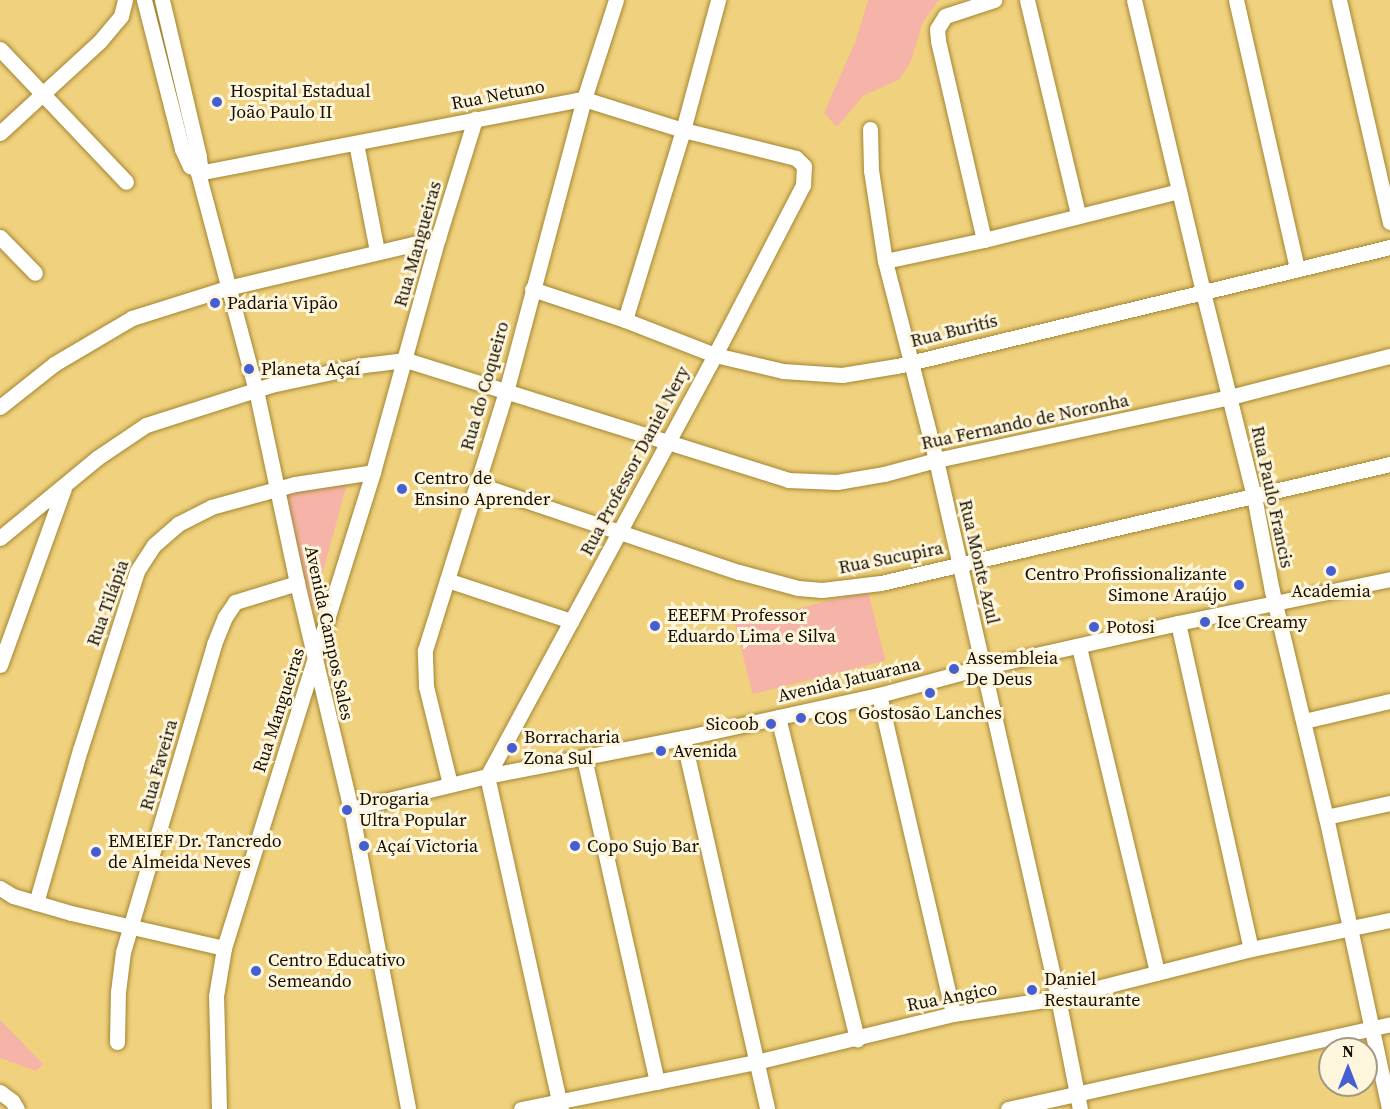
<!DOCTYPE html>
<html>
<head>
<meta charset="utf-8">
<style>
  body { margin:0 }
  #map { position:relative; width:1390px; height:1109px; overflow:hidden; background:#f0d17e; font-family:"Source Serif 4",serif }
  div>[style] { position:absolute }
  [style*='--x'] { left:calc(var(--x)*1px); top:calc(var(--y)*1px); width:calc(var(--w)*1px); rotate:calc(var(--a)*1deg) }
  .green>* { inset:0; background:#f6b4a8; transform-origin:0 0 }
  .roads { filter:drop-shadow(0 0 2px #a38631) drop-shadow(0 0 2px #a38631) }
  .minor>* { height:15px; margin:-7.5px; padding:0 7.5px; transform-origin:7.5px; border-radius:7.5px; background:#fff }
  .dots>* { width:16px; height:16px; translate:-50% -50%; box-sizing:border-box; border:3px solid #fef5dd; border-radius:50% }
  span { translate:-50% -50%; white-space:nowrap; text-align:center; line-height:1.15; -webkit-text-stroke:6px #fef5dd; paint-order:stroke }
  .poi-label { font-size:18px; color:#170e00 }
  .left { translate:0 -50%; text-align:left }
  .right { translate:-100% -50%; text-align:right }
  .street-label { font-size:18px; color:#170e00 }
  .north { position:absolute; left:1318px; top:1037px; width:60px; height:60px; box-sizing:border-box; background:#fef5dd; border:2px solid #a29985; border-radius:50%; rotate:0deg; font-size:16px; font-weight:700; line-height:24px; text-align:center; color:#170e00 }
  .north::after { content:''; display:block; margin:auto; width:21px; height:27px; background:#455ed2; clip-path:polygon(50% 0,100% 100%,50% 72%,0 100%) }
</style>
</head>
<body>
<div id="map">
  <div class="green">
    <div style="clip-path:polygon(868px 0,939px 0,923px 22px,911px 61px,900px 79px,863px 96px,837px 127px,824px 113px,856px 40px)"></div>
    <div style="clip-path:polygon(349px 476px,313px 609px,283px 491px)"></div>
    <div style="left:868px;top:591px;width:72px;height:137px;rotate:76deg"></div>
    <div style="clip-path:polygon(0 1020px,43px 1064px,36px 1071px,0 1058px)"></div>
  </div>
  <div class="roads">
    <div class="minor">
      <div style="--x:144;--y:0;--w:154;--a:75.7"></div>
      <div style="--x:182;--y:149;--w:19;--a:65"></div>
      <div style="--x:190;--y:166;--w:8;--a:23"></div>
      <div style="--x:162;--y:0;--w:161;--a:76.7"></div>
      <div style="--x:199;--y:157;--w:9;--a:84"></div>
      <div style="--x:200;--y:166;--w:4;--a:135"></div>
      <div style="--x:197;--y:169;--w:229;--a:75.1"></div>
      <div style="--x:256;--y:390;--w:197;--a:78"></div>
      <div style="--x:297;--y:583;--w:232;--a:76.6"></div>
      <div style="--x:351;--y:809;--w:305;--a:79.2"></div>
      <div style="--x:1027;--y:0;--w:220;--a:76.6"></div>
      <div style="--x:1134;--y:0;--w:300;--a:76.7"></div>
      <div style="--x:1203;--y:292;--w:210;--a:76"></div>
      <div style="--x:1254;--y:496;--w:97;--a:79.3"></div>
      <div style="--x:1272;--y:591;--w:232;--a:76.6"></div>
      <div style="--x:1326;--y:817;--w:299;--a:77.8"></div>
      <div style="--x:1236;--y:0;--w:276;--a:77.2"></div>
      <div style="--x:1339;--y:0;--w:228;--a:77.1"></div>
      <div style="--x:0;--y:49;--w:183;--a:46.5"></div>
      <div style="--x:870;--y:129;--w:41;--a:88.6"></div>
      <div style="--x:871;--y:170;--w:92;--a:81.3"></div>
      <div style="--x:885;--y:261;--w:205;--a:75.6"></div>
      <div style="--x:936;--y:460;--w:552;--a:77.22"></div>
      <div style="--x:1058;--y:998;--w:113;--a:78.8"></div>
      <div style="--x:0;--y:133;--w:136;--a:-42.6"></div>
      <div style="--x:100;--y:41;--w:33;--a:-50"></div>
      <div style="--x:121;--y:16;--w:16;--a:-76"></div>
      <div style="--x:356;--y:143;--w:110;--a:79"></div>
      <div style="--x:198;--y:173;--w:393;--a:-10.9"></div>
      <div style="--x:584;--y:99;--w:104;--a:17.4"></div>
      <div style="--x:683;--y:130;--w:116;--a:13.9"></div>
      <div style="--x:796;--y:158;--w:11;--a:45"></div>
      <div style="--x:804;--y:166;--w:19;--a:93"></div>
      <div style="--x:803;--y:185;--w:191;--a:117.4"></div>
      <div style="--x:715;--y:355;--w:479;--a:118.4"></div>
      <div style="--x:487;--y:776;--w:341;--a:77.5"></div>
      <div style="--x:0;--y:237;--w:50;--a:45.8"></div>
      <div style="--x:984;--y:240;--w:205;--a:-103"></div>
      <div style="--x:938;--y:40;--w:11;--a:-95"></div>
      <div style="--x:937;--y:29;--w:15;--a:-58"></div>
      <div style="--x:945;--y:16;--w:52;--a:-18.1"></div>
      <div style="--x:885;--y:261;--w:101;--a:-12"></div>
      <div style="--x:984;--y:240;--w:201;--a:-14.1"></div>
      <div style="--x:532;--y:289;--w:98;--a:18.4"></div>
      <div style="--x:625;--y:320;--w:97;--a:21.3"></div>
      <div style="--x:715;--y:355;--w:70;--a:13.2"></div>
      <div style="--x:783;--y:371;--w:59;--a:3.9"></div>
      <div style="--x:842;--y:375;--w:56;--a:-9.3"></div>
      <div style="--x:897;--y:366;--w:507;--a:-13.57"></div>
      <div style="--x:625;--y:320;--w:199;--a:-73"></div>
      <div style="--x:683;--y:130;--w:135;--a:-74.9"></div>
      <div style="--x:0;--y:407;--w:69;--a:-38.5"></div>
      <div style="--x:54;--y:364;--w:91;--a:-30.5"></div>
      <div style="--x:132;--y:318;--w:100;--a:-17.5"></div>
      <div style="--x:227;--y:288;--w:217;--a:-13.3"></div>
      <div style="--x:477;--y:484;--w:276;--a:18.6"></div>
      <div style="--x:739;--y:572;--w:61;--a:15.2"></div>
      <div style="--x:798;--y:588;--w:24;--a:5"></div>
      <div style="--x:822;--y:590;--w:59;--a:-6.8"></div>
      <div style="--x:881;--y:583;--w:523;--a:-13.16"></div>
      <div style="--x:0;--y:538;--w:126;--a:-39.5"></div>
      <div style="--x:97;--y:458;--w:59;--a:-34"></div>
      <div style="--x:146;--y:425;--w:131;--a:-17.7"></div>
      <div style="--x:271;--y:385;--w:95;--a:-12.1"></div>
      <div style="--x:364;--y:365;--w:42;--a:-6.8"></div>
      <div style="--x:406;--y:360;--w:400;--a:17.4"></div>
      <div style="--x:788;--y:480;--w:49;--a:2.3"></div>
      <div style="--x:837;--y:482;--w:48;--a:-9.7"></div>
      <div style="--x:884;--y:474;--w:54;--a:-15.1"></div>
      <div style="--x:936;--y:460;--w:301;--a:-12.1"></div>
      <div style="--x:1230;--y:397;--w:165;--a:-14.4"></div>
      <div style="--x:447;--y:580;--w:131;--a:18.3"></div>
      <div style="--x:1178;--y:623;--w:334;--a:77.4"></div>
      <div style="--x:1079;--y:647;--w:335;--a:76.5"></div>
      <div style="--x:0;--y:665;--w:188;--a:-70.1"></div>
      <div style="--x:879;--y:695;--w:327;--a:76.9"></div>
      <div style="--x:778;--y:717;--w:332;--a:76.2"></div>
      <div style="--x:1304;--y:721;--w:88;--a:-13.1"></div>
      <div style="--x:683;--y:738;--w:380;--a:77.2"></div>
      <div style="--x:584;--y:758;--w:332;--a:77.3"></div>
      <div style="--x:450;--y:784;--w:101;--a:-103.8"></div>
      <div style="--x:426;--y:686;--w:36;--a:-92"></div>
      <div style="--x:425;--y:650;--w:270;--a:-72.6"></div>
      <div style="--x:506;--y:392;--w:303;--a:-75.1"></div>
      <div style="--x:584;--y:99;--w:104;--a:-72.1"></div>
      <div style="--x:351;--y:809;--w:140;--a:-13.6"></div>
      <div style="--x:487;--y:776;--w:200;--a:-11"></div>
      <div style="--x:683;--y:738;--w:201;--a:-12.4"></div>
      <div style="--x:879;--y:695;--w:108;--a:-15.1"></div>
      <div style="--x:983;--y:667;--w:200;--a:-12.7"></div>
      <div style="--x:1178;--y:623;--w:217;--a:-11.7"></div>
      <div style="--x:1326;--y:817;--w:66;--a:-12.3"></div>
      <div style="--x:0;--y:888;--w:15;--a:32"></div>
      <div style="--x:13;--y:896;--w:60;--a:16.3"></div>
      <div style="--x:71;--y:913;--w:157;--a:12.9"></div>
      <div style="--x:36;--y:903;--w:159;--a:-74"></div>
      <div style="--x:80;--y:750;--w:188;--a:-72.3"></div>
      <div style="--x:137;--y:571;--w:31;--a:-57"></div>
      <div style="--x:154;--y:545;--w:32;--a:-41"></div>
      <div style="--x:178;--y:524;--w:37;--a:-27"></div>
      <div style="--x:211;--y:507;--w:87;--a:-15.3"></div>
      <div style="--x:295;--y:484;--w:79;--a:-8.7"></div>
      <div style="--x:117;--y:1042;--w:50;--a:-88.9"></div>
      <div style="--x:118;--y:992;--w:40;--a:-82.9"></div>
      <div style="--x:123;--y:952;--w:321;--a:-73.5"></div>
      <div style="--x:214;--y:644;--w:29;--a:-68"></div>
      <div style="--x:225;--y:617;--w:18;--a:-56"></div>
      <div style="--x:235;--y:602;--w:65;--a:-17"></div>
      <div style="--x:0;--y:1092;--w:15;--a:37"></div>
      <div style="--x:12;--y:1101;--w:9;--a:58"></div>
      <div style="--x:219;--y:1109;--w:113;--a:-91.5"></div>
      <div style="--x:216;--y:996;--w:49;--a:-80.5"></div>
      <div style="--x:224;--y:948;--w:499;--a:-72.6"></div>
      <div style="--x:373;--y:472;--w:243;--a:-74.5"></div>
      <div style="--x:438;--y:238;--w:125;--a:-72.7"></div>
      <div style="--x:521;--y:1109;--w:240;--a:-11.3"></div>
      <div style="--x:756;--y:1062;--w:203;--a:-13.7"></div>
      <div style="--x:953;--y:1014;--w:106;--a:-8.7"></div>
      <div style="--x:1058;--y:998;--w:199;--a:-14.2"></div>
      <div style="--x:1251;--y:949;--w:142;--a:-11.8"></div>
      <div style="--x:1008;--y:1109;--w:391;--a:-12.5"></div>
    </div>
  </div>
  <div class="dots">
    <div style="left:217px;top:102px;background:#455ed2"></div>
    <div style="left:215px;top:303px;background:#455ed2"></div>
    <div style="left:249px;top:369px;background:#455ed2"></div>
    <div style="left:402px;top:489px;background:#455ed2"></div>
    <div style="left:1331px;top:571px;background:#455ed2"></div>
    <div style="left:1239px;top:585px;background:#455ed2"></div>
    <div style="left:1205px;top:622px;background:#455ed2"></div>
    <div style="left:655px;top:626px;background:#455ed2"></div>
    <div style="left:1094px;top:627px;background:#455ed2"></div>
    <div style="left:954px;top:669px;background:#455ed2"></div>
    <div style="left:930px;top:693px;background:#455ed2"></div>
    <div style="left:801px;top:718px;background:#455ed2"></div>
    <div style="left:771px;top:724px;background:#455ed2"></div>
    <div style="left:512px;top:748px;background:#455ed2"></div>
    <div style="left:661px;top:751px;background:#455ed2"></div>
    <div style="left:347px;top:810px;background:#455ed2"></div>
    <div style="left:364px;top:846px;background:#455ed2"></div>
    <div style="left:575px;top:846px;background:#455ed2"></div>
    <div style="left:96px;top:852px;background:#455ed2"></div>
    <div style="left:256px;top:971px;background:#455ed2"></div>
    <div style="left:1032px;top:990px;background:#455ed2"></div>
  </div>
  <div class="poi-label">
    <span class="left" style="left:230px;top:102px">Hospital Estadual<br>João Paulo II</span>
    <span class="left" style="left:227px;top:303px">Padaria Vipão</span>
    <span class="left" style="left:261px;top:369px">Planeta Açaí</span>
    <span class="left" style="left:414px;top:489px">Centro de<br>Ensino Aprender</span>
    <span class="right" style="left:1227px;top:585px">Centro Profissionalizante<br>Simone Araújo</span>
    <span style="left:1331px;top:591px">Academia</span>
    <span class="left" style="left:667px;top:626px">EEEFM Professor<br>Eduardo Lima e Silva</span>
    <span class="left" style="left:1217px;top:622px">Ice Creamy</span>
    <span class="left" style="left:1106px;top:627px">Potosi</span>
    <span class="left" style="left:966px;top:669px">Assembleia<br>De Deus</span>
    <span style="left:930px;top:713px">Gostosão Lanches</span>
    <span class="left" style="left:814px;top:718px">COS</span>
    <span class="right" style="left:759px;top:724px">Sicoob</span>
    <span class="left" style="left:524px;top:748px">Borracharia<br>Zona Sul</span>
    <span class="left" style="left:673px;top:751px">Avenida</span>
    <span class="left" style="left:359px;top:810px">Drogaria<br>Ultra Popular</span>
    <span class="left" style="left:108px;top:852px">EMEIEF Dr. Tancredo<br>de Almeida Neves</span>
    <span class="left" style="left:376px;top:846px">Açaí Victoria</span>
    <span class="left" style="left:587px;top:846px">Copo Sujo Bar</span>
    <span class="left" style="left:268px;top:971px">Centro Educativo<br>Semeando</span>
    <span class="left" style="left:1044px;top:990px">Daniel<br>Restaurante</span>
  </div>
  <div class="street-label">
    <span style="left:498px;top:95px;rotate:-11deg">Rua Netuno</span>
    <span style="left:418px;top:244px;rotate:-74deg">Rua Mangueiras</span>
    <span style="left:954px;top:331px;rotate:-14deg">Rua Buritís</span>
    <span style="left:485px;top:386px;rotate:-74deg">Rua do Coqueiro</span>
    <span style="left:1025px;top:422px;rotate:-12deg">Rua Fernando de Noronha</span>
    <span style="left:635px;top:461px;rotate:-62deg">Rua Professor Daniel Nery</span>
    <span style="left:1272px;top:497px;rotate:78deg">Rua Paulo Francis</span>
    <span style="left:891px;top:558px;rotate:-11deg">Rua Sucupira</span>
    <span style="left:979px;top:562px;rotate:77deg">Rua Monte Azul</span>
    <span style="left:108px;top:603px;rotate:-70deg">Rua Tilápia</span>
    <span style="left:329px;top:633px;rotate:78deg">Avenida Campos Sales</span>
    <span style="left:849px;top:680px;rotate:-13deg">Avenida Jatuarana</span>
    <span style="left:279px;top:710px;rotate:-72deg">Rua Mangueiras</span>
    <span style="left:159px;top:765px;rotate:-74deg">Rua Faveira</span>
    <span style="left:952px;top:997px;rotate:-11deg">Rua Angico</span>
  </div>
  <div class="north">N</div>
</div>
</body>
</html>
